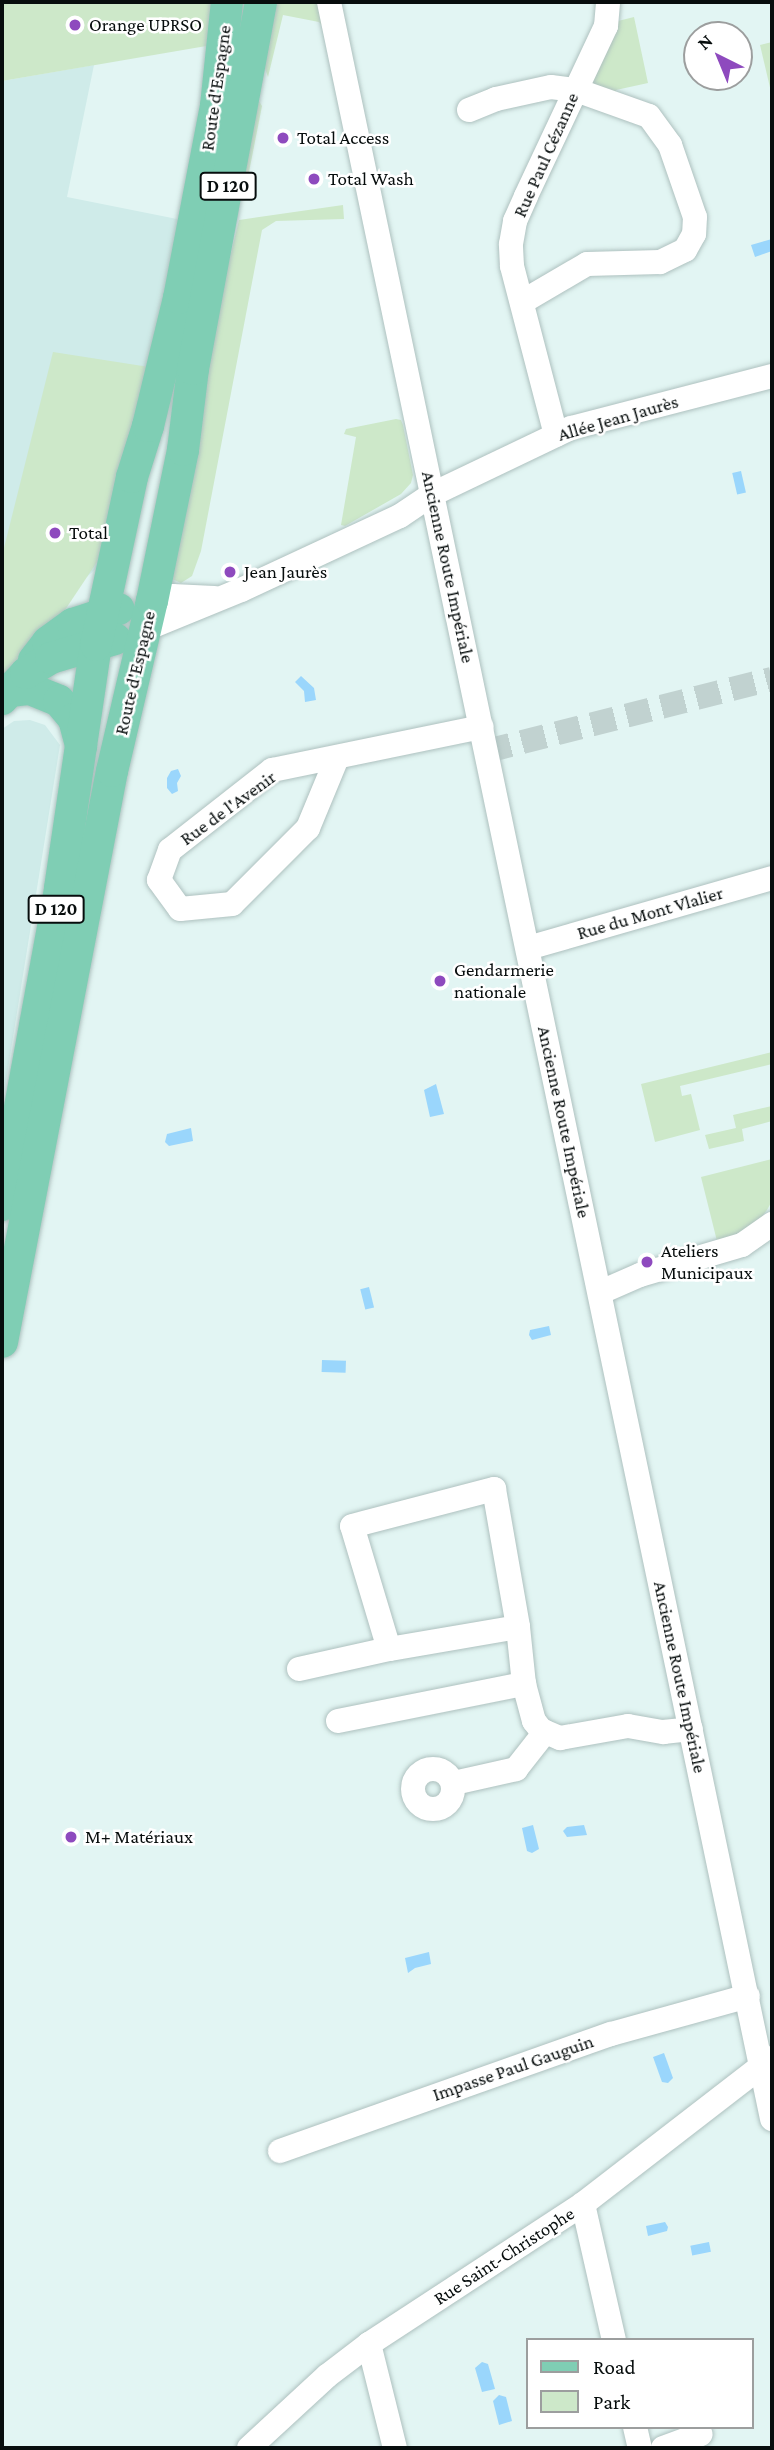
<!DOCTYPE html>
<html>
<head>
<meta charset="utf-8">
<style>
  body { margin:0 }
  #map { position:relative; width:774px; height:2450px; overflow:hidden; background:#e2f5f3; font-family:"Crimson Pro",serif }
  div>[style] { position:absolute }
  [style*='--x'] { left:calc(var(--x)*1px); top:calc(var(--y)*1px); width:calc(var(--w)*1px); rotate:calc(var(--a)*1deg) }
  .built>* { inset:0; background:#cfebe9 }
  .green>* { inset:0; background:#cde8c9 }
  .water>* { inset:0; background:#9ad6fc; transform-origin:0 0 }
  .minor-tunnel>* { height:24px; margin-top:-12px; transform-origin:0; background:repeating-linear-gradient(90deg,#c1d2d0 0 24px,transparent 0 36px) }
  .roads { filter:drop-shadow(0 0 2px #aec1bf) drop-shadow(0 0 2px #aec1bf) }
  .minor>* { height:24px; margin:-12px; padding:0 12px; transform-origin:12px; border-radius:12px; background:#fff }
  .minor>.ring { margin:-12px; padding:0; box-sizing:content-box; background:none; border:24px solid #fff; border-radius:50% }
  .major>* { height:32px; margin:-16px; padding:0 16px; transform-origin:16px; border-radius:16px; background:#7fceb4 }
  .dots>* { width:19px; height:19px; translate:-50% -50%; box-sizing:border-box; border:4px solid #fff; border-radius:50% }
  span { translate:-50% -50%; white-space:nowrap; text-align:center; line-height:1.15; -webkit-text-stroke:5px #fff; paint-order:stroke }
  .shield-label span { padding:2px 5px; background:#fff; border:2px solid; border-radius:5px; -webkit-text-stroke-width:0 }
  .shield-label { font-size:18px; color:#070d0d; font-weight:700 }
  .poi-label { font-size:19px; color:#070d0d }
  .left { translate:0 -50%; text-align:left }
  .street-label { font-size:19px; color:#070d0d }
  .frame { position:absolute; inset:0; border:4px solid #070d0d; pointer-events:none }
  .legend { position:absolute; left:526px; top:2338px; width:228px; height:91px; box-sizing:border-box; background:#fff; border:2px solid #9c9e9e; margin:0; padding:9px 12px; list-style:none; font-size:21px; color:#070d0d }
  .legend li { display:flex; align-items:center; gap:14px; height:35px }
  .legend b { width:35px; border:2px solid #9c9e9e }
  .north { position:absolute; left:683px; top:21px; width:70px; height:70px; box-sizing:border-box; background:#fff; border:2px solid #9c9e9e; border-radius:50%; rotate:317deg; font-size:19px; font-weight:700; line-height:28px; text-align:center; color:#070d0d }
  .north::after { content:''; display:block; margin:auto; width:24px; height:32px; background:#8e4abe; clip-path:polygon(50% 0,100% 100%,50% 72%,0 100%) }
</style>
</head>
<body>
<div id="map">
  <div class="built">
    <div style="clip-path:polygon(94px 65px,67px 197px,182px 220px,100px 565px,2px 653px,2px 81px)"></div>
    <div style="clip-path:polygon(30px 720px,45px 725px,60px 745px,2px 1106px,2px 729px,14px 721px)"></div>
  </div>
  <div class="green">
    <div style="clip-path:polygon(2px 2px,220px 2px,218px 44px,2px 81px)"></div>
    <div style="clip-path:polygon(273px 2px,319px 2px,323px 27px,319px 22px,283px 15px,268px 77px,262px 60px)"></div>
    <div style="clip-path:polygon(634px 17px,648px 83px,616px 90px,616px 96px,590px 85px,618px 21px)"></div>
    <div style="clip-path:polygon(772px 42px,772px 96px,760px 45px)"></div>
    <div style="clip-path:polygon(259px 101px,262px 106px,247px 182px,240px 184px)"></div>
    <div style="clip-path:polygon(343px 205px,344px 219px,276px 221px,262px 230px,201px 551px,192px 576px,181px 583px,172px 579px,199px 385px,239px 220px)"></div>
    <div style="clip-path:polygon(53px 352px,149px 367px,137px 432px,97px 562px,57px 622px,2px 683px,2px 556px)"></div>
    <div style="clip-path:polygon(396px 419px,401px 420px,403px 425px,413px 475px,411px 483px,401px 494px,345px 526px,341px 525px,356px 437px,344px 434px,346px 429px)"></div>
    <div style="clip-path:polygon(772px 1052px,772px 1064px,680px 1086px,682px 1096px,691px 1094px,700px 1130px,655px 1142px,641px 1084px)"></div>
    <div style="clip-path:polygon(772px 1106px,772px 1121px,742px 1129px,744px 1141px,709px 1149px,705px 1135px,736px 1128px,733px 1115px)"></div>
    <div style="clip-path:polygon(772px 1159px,772px 1201px,767px 1210px,758px 1222px,740px 1234px,717px 1241px,701px 1177px)"></div>
  </div>
  <div class="water">
    <div style="clip-path:polygon(772px 239px,772px 251px,755px 257px,751px 245px)"></div>
    <div style="left:741px;top:471px;width:22px;height:9px;rotate:77deg"></div>
    <div style="clip-path:polygon(301px 676px,314px 688px,316px 700px,305px 702px,304px 691px,295px 682px)"></div>
    <div style="clip-path:polygon(178px 769px,181px 776px,177px 783px,178px 791px,172px 794px,167px 788px,167px 778px,171px 771px)"></div>
    <div style="clip-path:polygon(436px 1084px,444px 1114px,430px 1117px,424px 1090px)"></div>
    <div style="clip-path:polygon(191px 1128px,193px 1141px,169px 1146px,165px 1142px,167px 1134px)"></div>
    <div style="left:369px;top:1287px;width:21px;height:9px;rotate:76deg"></div>
    <div style="clip-path:polygon(549px 1326px,551px 1335px,532px 1340px,529px 1335px,530px 1330px)"></div>
    <div style="left:322px;top:1360px;width:24px;height:12px;rotate:2deg"></div>
    <div style="clip-path:polygon(533px 1825px,539px 1849px,532px 1853px,527px 1851px,522px 1828px)"></div>
    <div style="clip-path:polygon(584px 1825px,587px 1835px,567px 1837px,563px 1831px,567px 1827px)"></div>
    <div style="clip-path:polygon(429px 1952px,431px 1964px,415px 1968px,408px 1973px,405px 1958px)"></div>
    <div style="clip-path:polygon(664px 2053px,673px 2078px,668px 2083px,662px 2082px,653px 2057px)"></div>
    <div style="clip-path:polygon(665px 2222px,668px 2227px,667px 2231px,648px 2236px,646px 2226px)"></div>
    <div style="left:709px;top:2242px;width:10px;height:19px;rotate:79deg"></div>
    <div style="clip-path:polygon(482px 2362px,488px 2364px,495px 2389px,482px 2392px,475px 2368px)"></div>
    <div style="clip-path:polygon(499px 2395px,506px 2397px,512px 2421px,499px 2425px,493px 2401px)"></div>
  </div>
  <div class="minor-tunnel">
    <div style="--x:487;--y:751;--w:294;--a:-14.2"></div>
  </div>
  <div class="roads">
    <div class="minor">
      <div style="--x:329;--y:2;--w:2163;--a:78.18"></div>
      <div style="--x:469;--y:110;--w:29;--a:-22"></div>
      <div style="--x:496;--y:99;--w:56;--a:-12.3"></div>
      <div style="--x:551;--y:87;--w:25;--a:7"></div>
      <div style="--x:576;--y:90;--w:77;--a:19.6"></div>
      <div style="--x:649;--y:116;--w:36;--a:54"></div>
      <div style="--x:670;--y:145;--w:76;--a:70.9"></div>
      <div style="--x:695;--y:217;--w:17;--a:93"></div>
      <div style="--x:694;--y:234;--w:18;--a:119"></div>
      <div style="--x:685;--y:250;--w:28;--a:154"></div>
      <div style="--x:660;--y:262;--w:73;--a:178.4"></div>
      <div style="--x:587;--y:264;--w:75;--a:149.7"></div>
      <div style="--x:556;--y:435;--w:175;--a:-104.6"></div>
      <div style="--x:512;--y:266;--w:22;--a:-93"></div>
      <div style="--x:511;--y:244;--w:23;--a:-80"></div>
      <div style="--x:515;--y:221;--w:27;--a:-66"></div>
      <div style="--x:526;--y:196;--w:188;--a:-64.8"></div>
      <div style="--x:606;--y:26;--w:24;--a:-85"></div>
      <div style="--x:152;--y:601;--w:21;--a:-14"></div>
      <div style="--x:172;--y:596;--w:42;--a:2.7"></div>
      <div style="--x:146;--y:629;--w:103;--a:-22.3"></div>
      <div style="--x:241;--y:590;--w:175;--a:-25"></div>
      <div style="--x:400;--y:516;--w:40;--a:-34"></div>
      <div style="--x:433;--y:494;--w:153;--a:-25.6"></div>
      <div style="--x:571;--y:428;--w:208;--a:-14.5"></div>
      <div style="--x:337;--y:758;--w:76;--a:112.5"></div>
      <div style="--x:308;--y:828;--w:107;--a:135"></div>
      <div style="--x:232;--y:904;--w:52;--a:174.5"></div>
      <div style="--x:180;--y:909;--w:36;--a:-126"></div>
      <div style="--x:159;--y:880;--w:32;--a:-70"></div>
      <div style="--x:170;--y:850;--w:130;--a:-38.1"></div>
      <div style="--x:272;--y:770;--w:214;--a:-11.6"></div>
      <div style="--x:528;--y:948;--w:254;--a:-16"></div>
      <div style="--x:601;--y:1292;--w:43;--a:-23.6"></div>
      <div style="--x:640;--y:1275;--w:106;--a:-16.4"></div>
      <div style="--x:742;--y:1245;--w:37;--a:-35"></div>
      <div style="--x:518;--y:1627;--w:131;--a:170.3"></div>
      <div style="--x:389;--y:1649;--w:128;--a:-106.7"></div>
      <div style="--x:352;--y:1526;--w:147;--a:-14.6"></div>
      <div style="--x:494;--y:1489;--w:140;--a:80.1"></div>
      <div style="--x:518;--y:1627;--w:57;--a:84"></div>
      <div style="--x:524;--y:1684;--w:38;--a:75"></div>
      <div style="--x:534;--y:1721;--w:11;--a:52"></div>
      <div style="--x:541;--y:1730;--w:21;--a:23"></div>
      <div style="--x:560;--y:1738;--w:69;--a:-10"></div>
      <div style="--x:628;--y:1726;--w:36;--a:10"></div>
      <div style="--x:663;--y:1732;--w:28;--a:-6"></div>
      <div style="--x:299;--y:1669;--w:92;--a:-12.5"></div>
      <div style="--x:338;--y:1721;--w:190;--a:-11.3"></div>
      <div class="ring" style="left:413px;top:1769px;width:16px;height:16px"></div>
      <div style="--x:454;--y:1783;--w:64;--a:-12.7"></div>
      <div style="--x:516;--y:1769;--w:47;--a:-51.9"></div>
      <div style="--x:280;--y:2151;--w:351;--a:-19.5"></div>
      <div style="--x:611;--y:2034;--w:142;--a:-15.5"></div>
      <div style="--x:583;--y:2204;--w:139;--a:77.2"></div>
      <div style="--x:369;--y:2344;--w:107;--a:76"></div>
      <div style="--x:635;--y:2427;--w:22;--a:77"></div>
      <div style="--x:249;--y:2448;--w:106;--a:-42.7"></div>
      <div style="--x:327;--y:2376;--w:53;--a:-37.3"></div>
      <div style="--x:369;--y:2344;--w:256;--a:-33.2"></div>
      <div style="--x:583;--y:2204;--w:239;--a:-37.7"></div>
      <div style="--x:663;--y:2448;--w:40;--a:-20.2"></div>
    </div>
    <div class="major">
      <div style="--x:34;--y:660;--w:23;--a:-52"></div>
      <div style="--x:48;--y:642;--w:31;--a:-36"></div>
      <div style="--x:73;--y:624;--w:48;--a:-18.1"></div>
      <div style="--x:10;--y:691;--w:20;--a:-6"></div>
      <div style="--x:30;--y:689;--w:31;--a:22"></div>
      <div style="--x:59;--y:701;--w:23;--a:50"></div>
      <div style="--x:74;--y:719;--w:28;--a:75"></div>
      <div style="--x:2;--y:699;--w:35;--a:-47"></div>
      <div style="--x:26;--y:673;--w:29;--a:-31"></div>
      <div style="--x:51;--y:658;--w:67;--a:-16.5"></div>
      <div style="--x:2;--y:1205;--w:322;--a:-79.6"></div>
      <div style="--x:60;--y:888;--w:246;--a:-81.6"></div>
      <div style="--x:96;--y:645;--w:172;--a:-77.9"></div>
      <div style="--x:132;--y:477;--w:53;--a:-72.6"></div>
      <div style="--x:148;--y:426;--w:132;--a:-76.4"></div>
      <div style="--x:179;--y:298;--w:196;--a:-79.1"></div>
      <div style="--x:216;--y:106;--w:105;--a:-84"></div>
      <div style="--x:2;--y:1342;--w:581;--a:-79.1"></div>
      <div style="--x:112;--y:771;--w:175;--a:-76.8"></div>
      <div style="--x:152;--y:601;--w:154;--a:-78.4"></div>
      <div style="--x:183;--y:450;--w:82;--a:-83"></div>
      <div style="--x:193;--y:369;--w:373;--a:-79.5"></div>
    </div>
  </div>
  <div class="dots">
    <div style="left:75px;top:25px;background:#8e4abe"></div>
    <div style="left:283px;top:138px;background:#8e4abe"></div>
    <div style="left:314px;top:179px;background:#8e4abe"></div>
    <div style="left:55px;top:533px;background:#8e4abe"></div>
    <div style="left:230px;top:572px;background:#8e4abe"></div>
    <div style="left:440px;top:981px;background:#8e4abe"></div>
    <div style="left:647px;top:1262px;background:#8e4abe"></div>
    <div style="left:71px;top:1837px;background:#8e4abe"></div>
  </div>
  <div class="shield-label">
    <span style="left:228px;top:186px">D 120</span>
    <span style="left:56px;top:909px">D 120</span>
  </div>
  <div class="poi-label">
    <span class="left" style="left:89px;top:25px">Orange UPRSO</span>
    <span class="left" style="left:297px;top:138px">Total Access</span>
    <span class="left" style="left:328px;top:179px">Total Wash</span>
    <span class="left" style="left:69px;top:533px">Total</span>
    <span class="left" style="left:244px;top:572px">Jean Jaurès</span>
    <span class="left" style="left:454px;top:981px">Gendarmerie<br>nationale</span>
    <span class="left" style="left:661px;top:1262px">Ateliers<br>Municipaux</span>
    <span class="left" style="left:85px;top:1837px">M+ Matériaux</span>
  </div>
  <div class="street-label">
    <span style="left:216px;top:88px;rotate:-82deg">Route d'Espagne</span>
    <span style="left:546px;top:155px;rotate:-66deg">Rue Paul Cézanne</span>
    <span style="left:618px;top:418px;rotate:-16deg">Allée Jean Jaurès</span>
    <span style="left:448px;top:567px;rotate:78deg">Ancienne Route Impériale</span>
    <span style="left:135px;top:673px;rotate:-77deg">Route d'Espagne</span>
    <span style="left:228px;top:808px;rotate:-36deg">Rue de l'Avenir</span>
    <span style="left:650px;top:913px;rotate:-16deg">Rue du Mont Vlalier</span>
    <span style="left:564px;top:1122px;rotate:78deg">Ancienne Route Impériale</span>
    <span style="left:680px;top:1677px;rotate:78deg">Ancienne Route Impériale</span>
    <span style="left:513px;top:2068px;rotate:-19deg">Impasse Paul Gauguin</span>
    <span style="left:504px;top:2256px;rotate:-33deg">Rue Saint-Christophe</span>
  </div>
  <div class="frame"></div>
  <ul class="legend">
  <li><b style="height:9px;background:#7fceb4"></b>Road</li>
  <li><b style="height:19px;background:#cde8c9"></b>Park</li>
  </ul>
  <div class="north">N</div>
</div>
</body>
</html>
